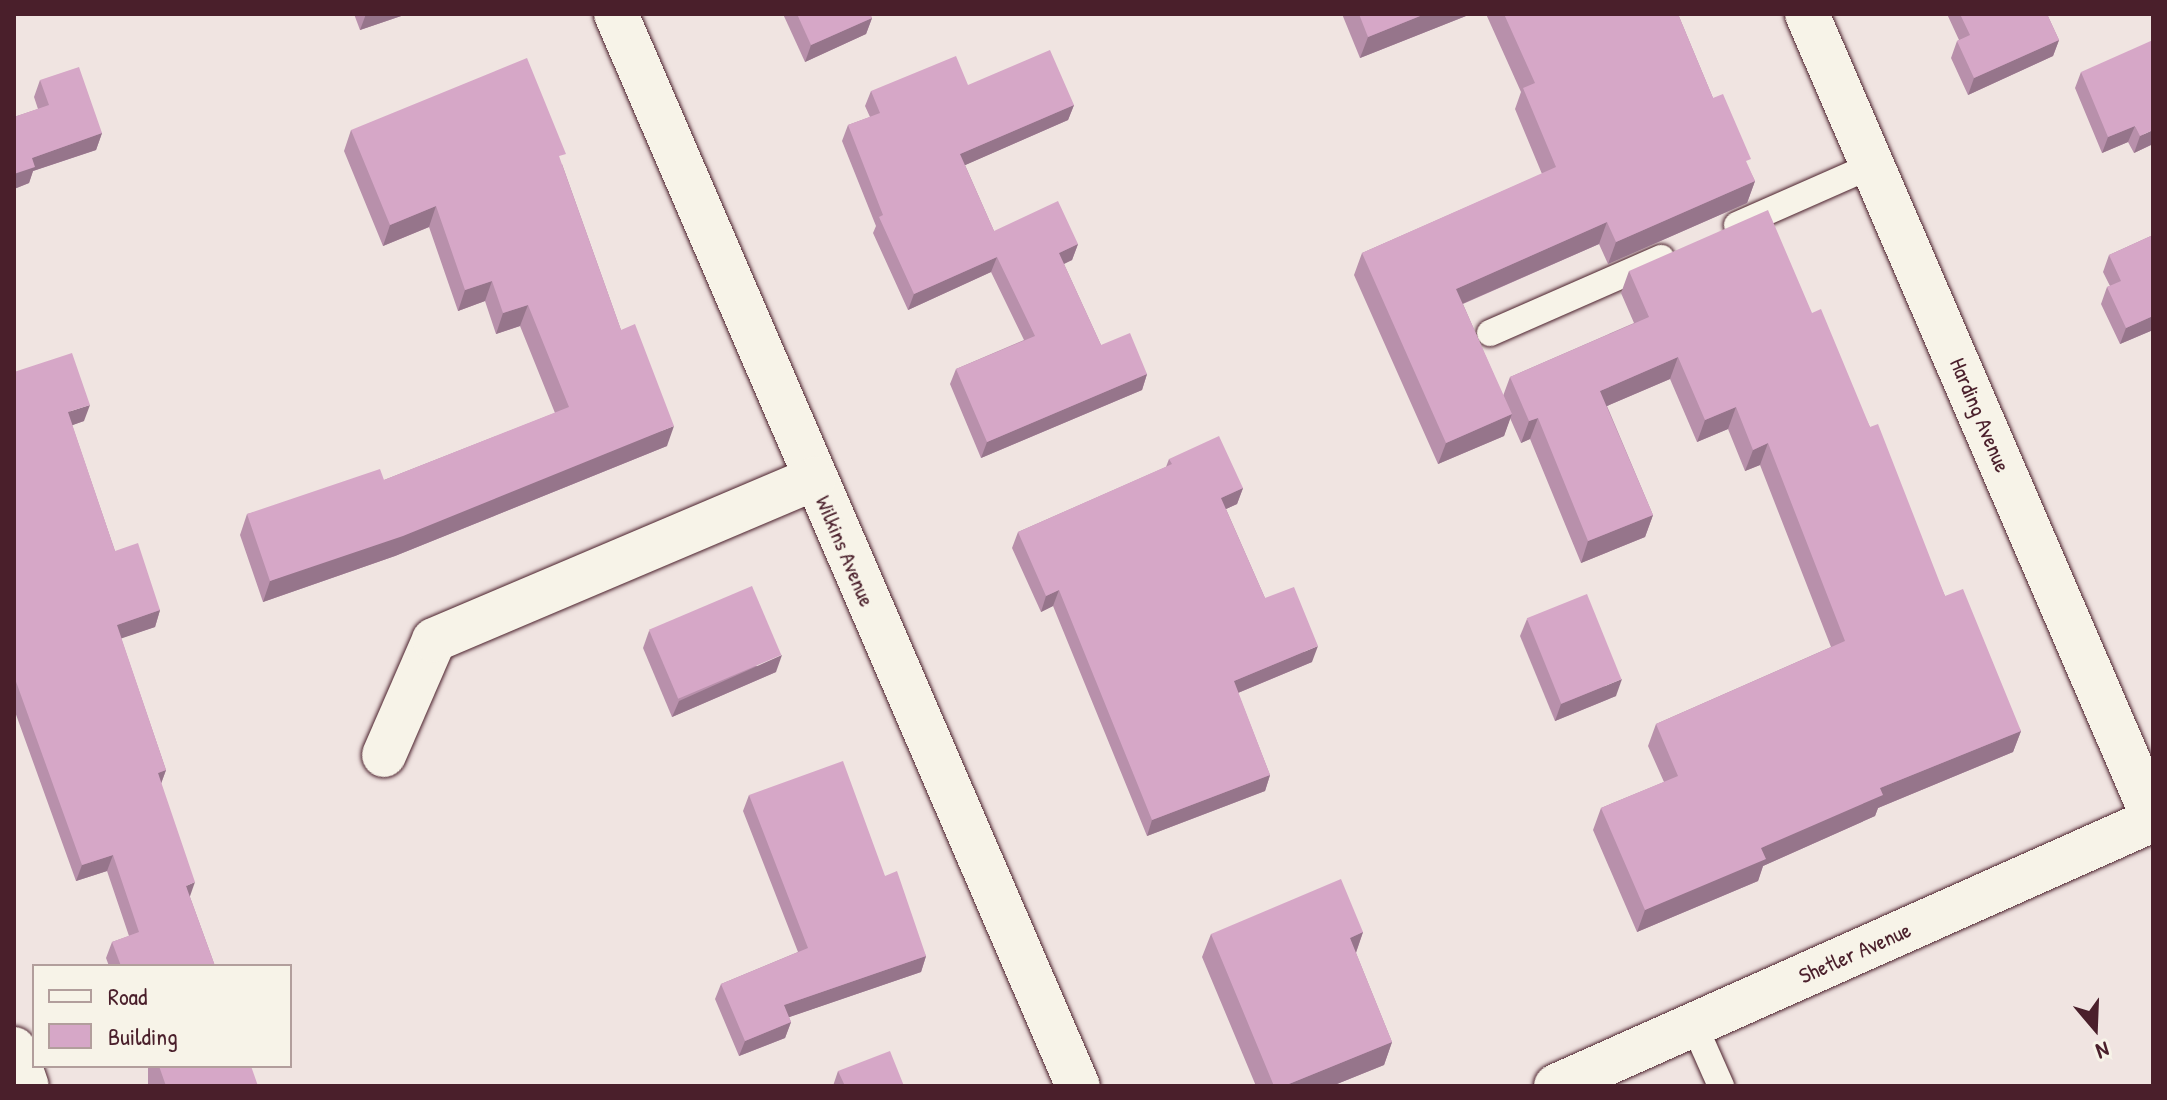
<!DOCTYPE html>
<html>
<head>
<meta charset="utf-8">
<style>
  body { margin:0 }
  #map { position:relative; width:2167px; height:1100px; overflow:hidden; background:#f0e4e1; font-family:"Patrick Hand",sans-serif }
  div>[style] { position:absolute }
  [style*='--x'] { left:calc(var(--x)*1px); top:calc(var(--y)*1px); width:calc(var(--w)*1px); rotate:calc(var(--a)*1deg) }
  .roads { filter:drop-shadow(0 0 2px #4a1f2b) drop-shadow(0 0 2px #4a1f2b) }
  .lane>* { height:26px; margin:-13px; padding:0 13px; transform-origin:13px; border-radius:13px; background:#f7f3e8 }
  .street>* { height:44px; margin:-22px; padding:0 22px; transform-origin:22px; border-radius:22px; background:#f7f3e8 }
  .secondary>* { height:44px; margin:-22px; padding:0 22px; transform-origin:22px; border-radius:22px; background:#f7f3e8 }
  .wall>* { inset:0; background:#b890ab; transform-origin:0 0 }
  .shaded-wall>* { inset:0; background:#96758b }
  .building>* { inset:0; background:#d6a7c7; transform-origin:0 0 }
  span { translate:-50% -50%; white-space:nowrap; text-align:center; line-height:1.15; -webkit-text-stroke:6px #f7f3e8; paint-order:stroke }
  .street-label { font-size:22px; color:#4a1f2b }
  .frame { position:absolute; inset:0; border:16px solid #4a1f2b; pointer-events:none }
  .legend { position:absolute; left:32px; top:964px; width:260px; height:104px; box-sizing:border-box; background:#f7f3e8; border:2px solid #b29e9c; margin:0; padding:10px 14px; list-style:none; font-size:24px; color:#4a1f2b }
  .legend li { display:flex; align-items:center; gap:16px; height:40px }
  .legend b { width:40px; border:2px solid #b29e9c }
  .north { position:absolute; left:2055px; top:988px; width:80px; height:80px; -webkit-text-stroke:6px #f7f3e8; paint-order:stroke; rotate:161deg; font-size:22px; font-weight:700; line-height:32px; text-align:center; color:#4a1f2b }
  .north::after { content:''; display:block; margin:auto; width:28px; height:36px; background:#4a1f2b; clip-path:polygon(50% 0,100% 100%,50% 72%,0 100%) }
</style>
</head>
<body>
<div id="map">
  <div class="roads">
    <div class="lane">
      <div style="--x:1737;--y:225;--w:149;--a:-23.8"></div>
      <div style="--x:1490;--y:333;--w:187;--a:-23.7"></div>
      <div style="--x:1694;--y:1025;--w:67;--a:66.1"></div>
    </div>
    <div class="street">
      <div style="--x:616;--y:14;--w:1167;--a:66.69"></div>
      <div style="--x:1807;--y:14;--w:874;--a:66.69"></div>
      <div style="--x:384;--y:755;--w:125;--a:-66.5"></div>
      <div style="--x:434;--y:640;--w:413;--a:-23"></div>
      <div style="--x:14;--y:1049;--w:39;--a:71"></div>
    </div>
    <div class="secondary">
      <div style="--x:1556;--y:1086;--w:654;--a:-24.02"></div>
    </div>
  </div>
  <div class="wall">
    <div style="clip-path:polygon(354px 14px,407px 14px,360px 30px)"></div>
    <div style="clip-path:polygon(783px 14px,870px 14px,872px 18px,866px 34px,805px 62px)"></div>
    <div style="clip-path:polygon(1342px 14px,1471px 14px,1360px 58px)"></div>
    <div style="clip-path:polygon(1486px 14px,1678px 14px,1713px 98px,1755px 181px,1747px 203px,1608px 264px,1599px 244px,1463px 304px,1503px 396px,1510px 377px,1634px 323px,1621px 293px,1629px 271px,1812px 313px,1870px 427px,1945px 596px,2021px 731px,2013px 752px,1878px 808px,1875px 816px,1763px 866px,1758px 881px,1637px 932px,1593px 830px,1601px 808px,1664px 782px,1648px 746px,1656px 724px,1831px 647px,1760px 465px,1745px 471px,1728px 429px,1697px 442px,1670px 379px,1607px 406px,1653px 515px,1645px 537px,1581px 563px,1530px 439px,1521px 443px,1510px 418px,1504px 436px,1438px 464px,1354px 275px,1362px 253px,1542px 174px,1515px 109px,1521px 92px)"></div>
    <div style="clip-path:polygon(1947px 14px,2047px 14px,2059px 40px,2053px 56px,1968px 95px,1951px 58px,1957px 41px,1959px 40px)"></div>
    <div style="clip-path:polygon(2081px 72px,2153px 144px,2134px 153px,2128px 142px,2102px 153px,2075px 88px)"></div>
    <div style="clip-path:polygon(40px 80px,102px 133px,96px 150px,33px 171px,29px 183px,14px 189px,14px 117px,38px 109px,34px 97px)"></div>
    <div style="clip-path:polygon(968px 85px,1074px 105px,1068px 120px,965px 165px,994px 231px,1078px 244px,1072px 260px,1064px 264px,1101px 345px,1147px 374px,1142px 390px,981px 458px,950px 384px,956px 369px,1024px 340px,991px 272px,908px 310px,873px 233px,876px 226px,842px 141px,848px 125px,870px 117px,865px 106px,871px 91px)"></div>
    <div style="clip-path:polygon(351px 130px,562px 164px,621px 330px,667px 446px,395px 556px,263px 602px,240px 535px,247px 514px,384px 480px,555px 413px,520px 326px,496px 334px,485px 301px,458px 311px,429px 227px,383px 246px,344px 151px)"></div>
    <div style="clip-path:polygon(2153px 235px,2153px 330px,2120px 344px,2101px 304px,2107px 287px,2110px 286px,2103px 272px,2109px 255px)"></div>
    <div style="clip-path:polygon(14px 372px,84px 421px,72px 425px,115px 551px,160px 610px,155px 627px,121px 638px,166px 770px,161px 784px,190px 897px,215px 966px,109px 966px,106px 958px,112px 942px,129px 936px,107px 871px,76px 881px,14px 709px)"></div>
    <div style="clip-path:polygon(1169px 459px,1243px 488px,1237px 504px,1226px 509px,1265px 598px,1312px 662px,1238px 693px,1270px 775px,1265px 791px,1147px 836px,1053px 606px,1041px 612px,1012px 548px,1018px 532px,1166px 467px)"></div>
    <div style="clip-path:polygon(1527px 619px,1616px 696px,1555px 721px,1520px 636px)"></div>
    <div style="clip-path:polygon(649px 631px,776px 672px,672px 717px,643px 648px)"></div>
    <div style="clip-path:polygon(749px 795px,885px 876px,926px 956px,921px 972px,789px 1017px,791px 1022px,785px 1038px,739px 1056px,715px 999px,721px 984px,798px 952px,743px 811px)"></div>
    <div style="clip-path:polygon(1363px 932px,1356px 953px,1392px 1042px,1384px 1065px,1332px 1086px,1256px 1086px,1202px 957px,1211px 934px)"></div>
    <div style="left:148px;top:1066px;width:103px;height:21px"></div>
    <div style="clip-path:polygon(838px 1071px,904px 1086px,833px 1086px)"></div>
  </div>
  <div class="shaded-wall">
    <div style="clip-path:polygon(366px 14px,407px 14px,360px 30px)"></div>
    <div style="clip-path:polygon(1425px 14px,1471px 14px,1360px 58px,1368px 37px)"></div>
    <div style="clip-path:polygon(872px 18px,866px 34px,805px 62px,811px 45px)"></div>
    <div style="clip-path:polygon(2059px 40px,2053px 56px,1968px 95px,1974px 78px)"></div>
    <div style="clip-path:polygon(1074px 105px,1068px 120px,954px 170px,960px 154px)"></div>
    <div style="clip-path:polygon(2135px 126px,2128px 142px,2102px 153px,2108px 137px)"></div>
    <div style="clip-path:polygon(2153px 130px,2153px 144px,2134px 153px,2140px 136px)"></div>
    <div style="clip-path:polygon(102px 133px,96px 150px,33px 171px,29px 183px,14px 189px,14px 174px,32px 158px)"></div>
    <div style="clip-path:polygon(1755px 181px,1747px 203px,1608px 264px,1616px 242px)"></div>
    <div style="clip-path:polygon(436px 206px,429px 227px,383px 246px,390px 225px)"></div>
    <div style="clip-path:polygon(1607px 222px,1599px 244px,1448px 310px,1456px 289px)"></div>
    <div style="clip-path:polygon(1078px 244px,1072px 260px,1053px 269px,1059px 253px)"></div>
    <div style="clip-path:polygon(997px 257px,991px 272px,908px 310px,914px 294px)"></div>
    <div style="clip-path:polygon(492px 281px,485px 301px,458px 311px,465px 290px)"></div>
    <div style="clip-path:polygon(528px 305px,520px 326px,496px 334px,503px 313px)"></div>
    <div style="clip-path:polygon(2153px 316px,2153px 330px,2120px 344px,2126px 328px)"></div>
    <div style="clip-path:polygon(1678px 357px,1670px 379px,1593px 412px,1600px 391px)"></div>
    <div style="clip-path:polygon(1147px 374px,1142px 390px,981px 458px,987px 442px)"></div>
    <div style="clip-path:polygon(90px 405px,84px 421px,62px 429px,68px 412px)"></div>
    <div style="clip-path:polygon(1736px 407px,1728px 429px,1697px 442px,1705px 420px)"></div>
    <div style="clip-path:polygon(1512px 414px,1504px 436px,1438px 464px,1446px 443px)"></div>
    <div style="clip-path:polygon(1538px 418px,1530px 439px,1521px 443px,1529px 421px)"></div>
    <div style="clip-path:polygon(674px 426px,667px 446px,395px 556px,263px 602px,270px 581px)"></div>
    <div style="clip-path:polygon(1768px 443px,1760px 465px,1745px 471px,1753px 450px)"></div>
    <div style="clip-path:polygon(1243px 488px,1237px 504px,1215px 514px,1221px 498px)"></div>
    <div style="clip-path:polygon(1653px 515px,1645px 537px,1581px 563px,1588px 541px)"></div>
    <div style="clip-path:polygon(1059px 590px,1053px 606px,1041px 612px,1046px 596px)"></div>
    <div style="clip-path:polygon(160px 610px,155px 627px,111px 642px,117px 625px)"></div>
    <div style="clip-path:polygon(1318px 646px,1312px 662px,1228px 697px,1234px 681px)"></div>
    <div style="clip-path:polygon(782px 655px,776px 672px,672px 717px,679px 701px)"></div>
    <div style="clip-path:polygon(1622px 679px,1616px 696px,1555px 721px,1561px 704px)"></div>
    <div style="clip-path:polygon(2021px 731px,2013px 752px,1878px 808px,1875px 816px,1763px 866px,1758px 881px,1637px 932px,1645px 910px,1761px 848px,1880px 788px)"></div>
    <div style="clip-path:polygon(166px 770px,160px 786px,158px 773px)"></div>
    <div style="clip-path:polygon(1270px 775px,1265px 791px,1147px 836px,1152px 820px)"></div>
    <div style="clip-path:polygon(113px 855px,107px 871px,76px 881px,82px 865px)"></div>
    <div style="clip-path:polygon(195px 882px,189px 899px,186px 886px)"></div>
    <div style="clip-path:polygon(1363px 932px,1355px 955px,1350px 938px)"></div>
    <div style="clip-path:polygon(926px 956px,921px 972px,778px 1021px,784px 1005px)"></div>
    <div style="clip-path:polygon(791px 1022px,785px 1038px,739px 1056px,745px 1041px)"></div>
    <div style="clip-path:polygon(1392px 1042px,1384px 1065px,1332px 1086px,1284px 1086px)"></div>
  </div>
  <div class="building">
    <div style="clip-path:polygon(797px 14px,870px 14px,872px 18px,811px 45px)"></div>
    <div style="clip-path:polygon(1359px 14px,1425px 14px,1368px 37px)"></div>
    <div style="clip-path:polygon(1504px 14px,1678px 14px,1713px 98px,1723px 94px,1751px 159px,1746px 161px,1755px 181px,1616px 242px,1607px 222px,1456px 289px,1512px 414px,1446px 443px,1362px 253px,1556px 167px,1523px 88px,1535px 83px)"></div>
    <div style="clip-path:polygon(1960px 14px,2047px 14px,2059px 40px,1974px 78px,1957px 41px,1970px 35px)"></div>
    <div style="clip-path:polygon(2153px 40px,2153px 130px,2140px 136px,2135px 126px,2108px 137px,2081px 72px)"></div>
    <div style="clip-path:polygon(1050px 50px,1074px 105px,960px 154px,994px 231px,1058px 201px,1078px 244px,1059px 253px,1101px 345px,1130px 333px,1147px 374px,987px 442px,956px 369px,1035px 336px,997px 257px,914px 294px,879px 217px,883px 215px,848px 125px,880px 113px,871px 91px,956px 56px,968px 85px)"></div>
    <div style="clip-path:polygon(527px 58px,566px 154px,559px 156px,621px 330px,635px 324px,674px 426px,403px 536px,270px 581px,247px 514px,380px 469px,384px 480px,569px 407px,528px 305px,503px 313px,492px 281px,465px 290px,436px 206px,390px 225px,351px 130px)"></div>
    <div style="clip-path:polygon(79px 67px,102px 133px,32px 158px,35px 167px,14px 174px,14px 117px,49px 105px,40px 80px)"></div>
    <div style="clip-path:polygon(1768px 210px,1812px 313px,1821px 309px,1870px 427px,1878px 424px,1945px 596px,1963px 589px,2021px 731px,1880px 788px,1883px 795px,1761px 848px,1766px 859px,1645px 910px,1601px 808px,1678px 776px,1656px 724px,1845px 641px,1768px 443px,1753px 450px,1736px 407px,1705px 420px,1678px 357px,1600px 391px,1653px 515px,1588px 541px,1538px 418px,1529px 421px,1510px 377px,1649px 317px,1629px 271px)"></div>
    <div style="clip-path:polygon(2153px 235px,2153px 316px,2126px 328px,2107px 287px,2121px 281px,2109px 255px)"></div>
    <div style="clip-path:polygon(72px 353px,90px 405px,68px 412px,115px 551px,138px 543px,160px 610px,117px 625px,166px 770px,158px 773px,195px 882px,186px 886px,215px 966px,121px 966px,112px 942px,139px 932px,113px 855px,82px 865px,14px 676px,14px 372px)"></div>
    <div style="clip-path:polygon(1219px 436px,1243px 488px,1221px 498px,1265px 598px,1294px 587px,1318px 646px,1234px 681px,1270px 775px,1152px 820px,1059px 590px,1046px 596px,1018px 532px,1172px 464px,1169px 459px)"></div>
    <div style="left:752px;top:586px;width:75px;height:112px;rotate:67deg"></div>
    <div style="left:1587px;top:594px;width:92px;height:65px;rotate:68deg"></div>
    <div style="clip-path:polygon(843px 761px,885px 876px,897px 871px,926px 956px,784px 1005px,791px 1022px,745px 1041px,721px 984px,808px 948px,749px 795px)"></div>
    <div style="clip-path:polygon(1341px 879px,1363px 932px,1350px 938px,1392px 1042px,1284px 1086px,1274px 1086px,1211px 934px)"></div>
    <div style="clip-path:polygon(890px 1051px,904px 1086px,845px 1086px,838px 1071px)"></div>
    <div style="clip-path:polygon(159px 1066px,251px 1066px,258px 1086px,166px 1086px)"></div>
  </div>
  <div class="street-label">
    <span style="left:1980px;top:415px;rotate:67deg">Harding Avenue</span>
    <span style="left:845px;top:551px;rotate:67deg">Wilkins Avenue</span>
    <span style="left:1855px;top:953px;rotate:-24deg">Shetler Avenue</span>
  </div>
  <div class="frame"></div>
  <ul class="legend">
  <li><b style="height:10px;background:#f7f3e8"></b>Road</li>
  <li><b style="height:22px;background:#d6a7c7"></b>Building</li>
  </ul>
  <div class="north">N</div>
</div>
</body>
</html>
